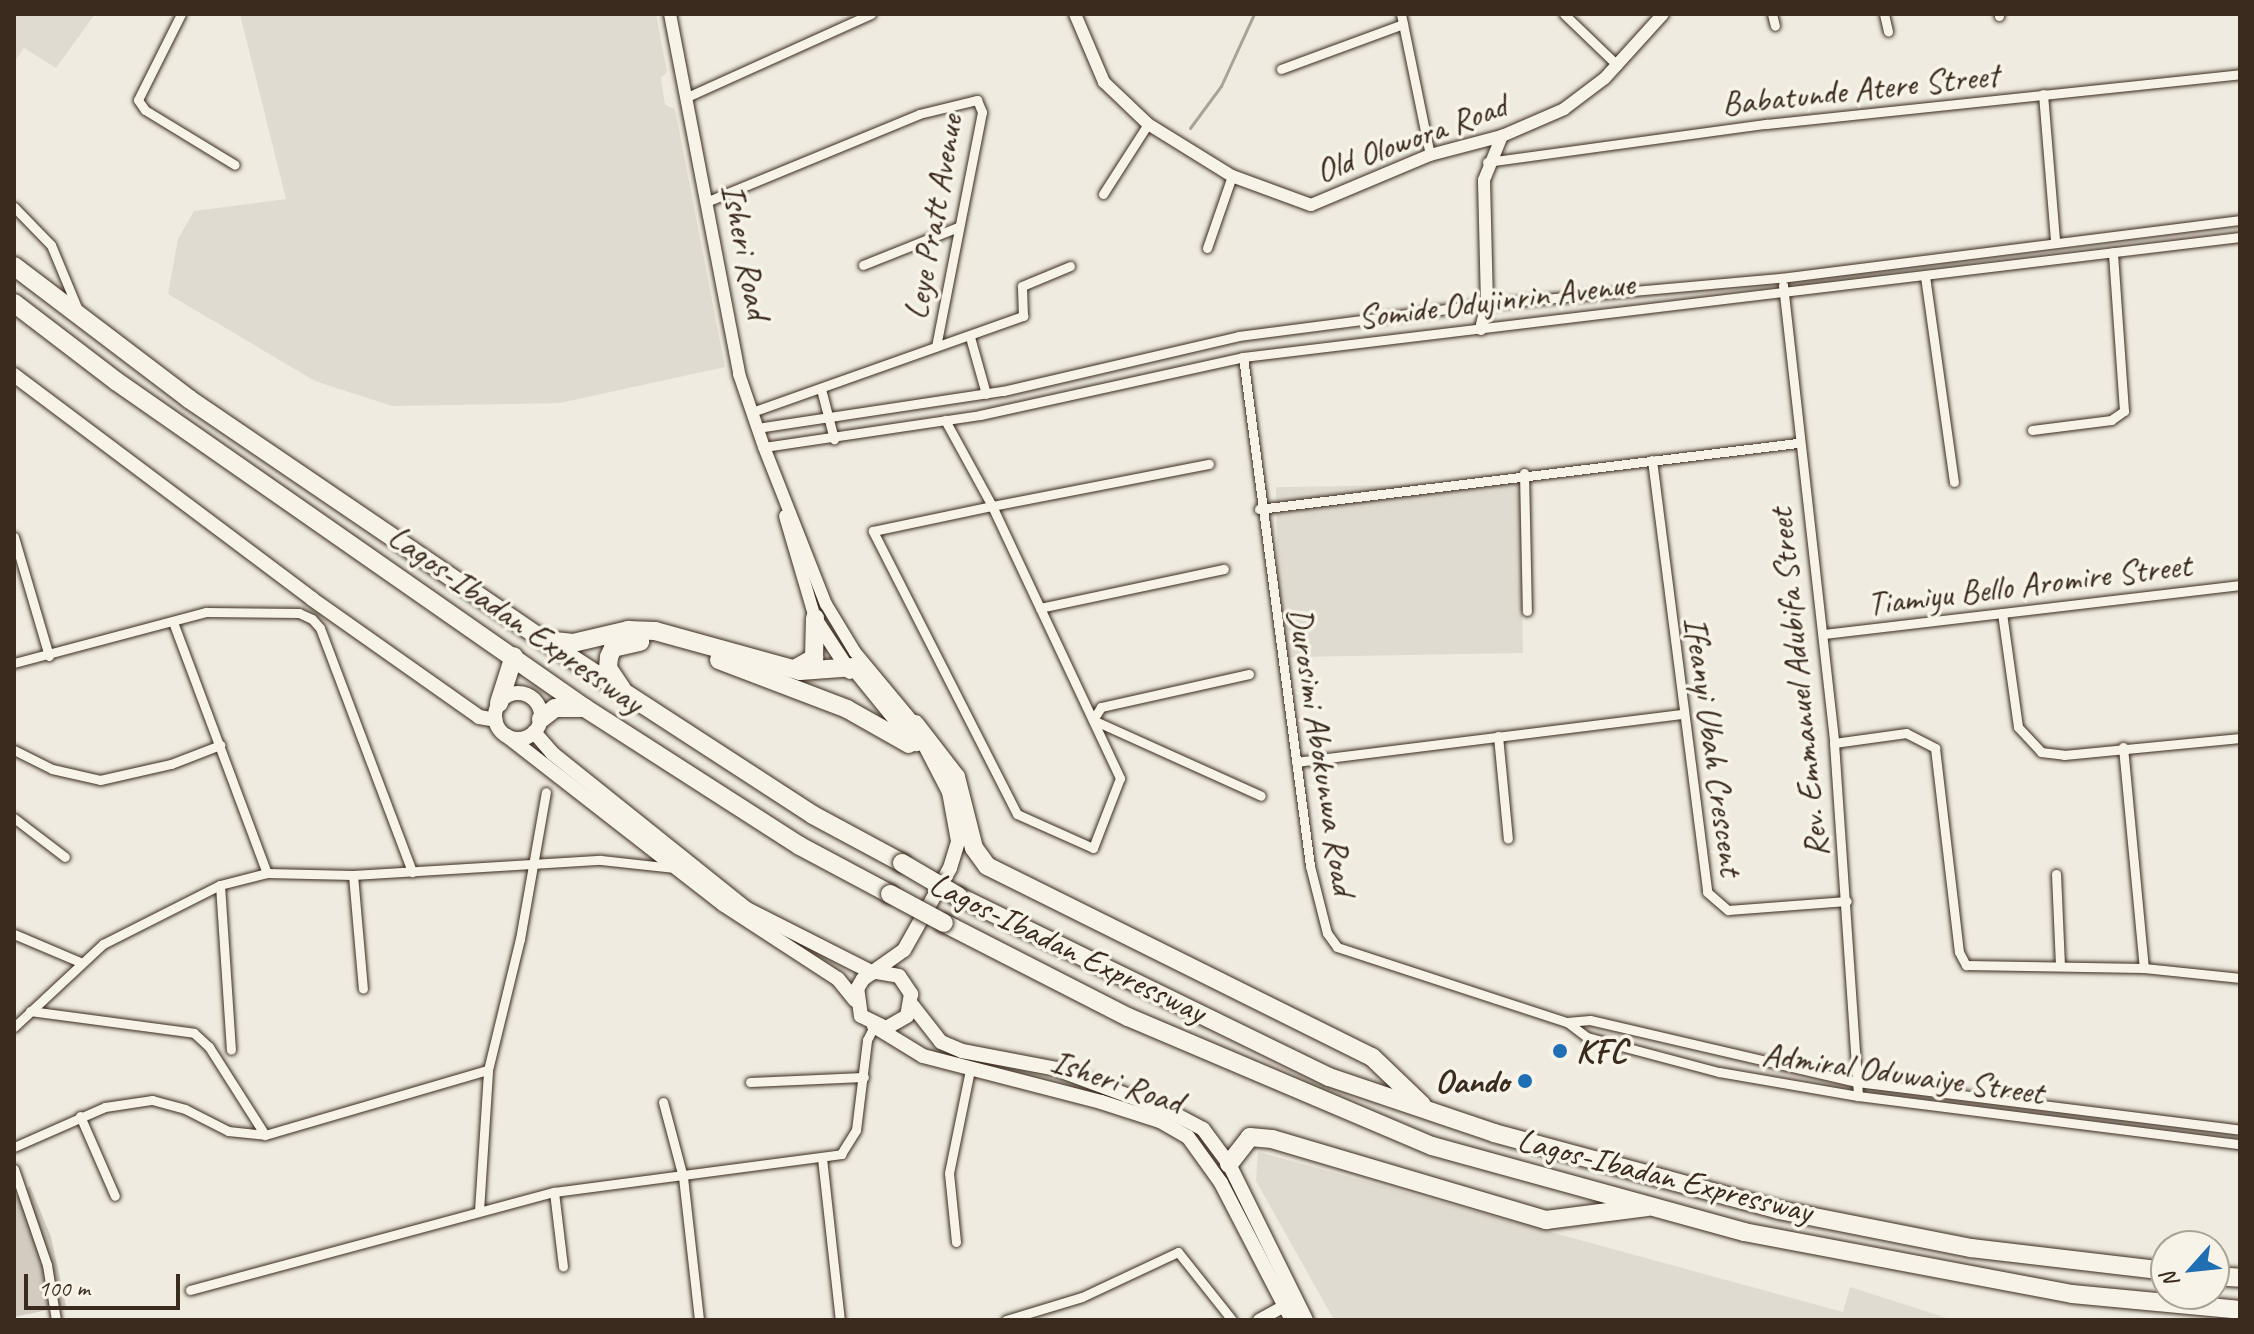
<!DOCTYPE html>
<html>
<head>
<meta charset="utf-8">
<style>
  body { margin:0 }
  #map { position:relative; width:2254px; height:1334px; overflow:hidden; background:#efebe0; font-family:Caveat,sans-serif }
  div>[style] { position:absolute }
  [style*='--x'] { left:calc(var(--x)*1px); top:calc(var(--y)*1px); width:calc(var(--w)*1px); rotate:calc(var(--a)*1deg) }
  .built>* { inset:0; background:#e0dbd0; transform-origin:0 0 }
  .green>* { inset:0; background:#d1cbc0 }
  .stream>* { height:3px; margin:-1.5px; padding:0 1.5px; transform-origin:1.5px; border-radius:1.5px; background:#aaa296 }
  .roads { filter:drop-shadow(0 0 2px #3b2a1e) drop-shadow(0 0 2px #3b2a1e) }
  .minor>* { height:9px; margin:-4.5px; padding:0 4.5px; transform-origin:4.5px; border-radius:4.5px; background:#f7f3e8 }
  .tertiary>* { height:12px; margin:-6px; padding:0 6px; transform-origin:6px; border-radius:6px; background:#f7f3e8 }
  .secondary>* { height:14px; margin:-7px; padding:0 7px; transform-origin:7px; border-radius:7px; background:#f7f3e8 }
  .secondary>.ring { margin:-7px; padding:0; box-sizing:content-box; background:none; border:14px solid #f7f3e8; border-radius:50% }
  .motorway>* { height:18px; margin:-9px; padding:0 9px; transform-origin:9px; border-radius:9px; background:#f7f3e8 }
  .bridges { filter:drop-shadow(0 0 2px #3b2a1e) drop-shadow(0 0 2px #3b2a1e) }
  .motorway-bridge>* { height:18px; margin:-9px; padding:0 9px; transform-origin:9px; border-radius:9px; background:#f7f3e8 }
  .dots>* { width:22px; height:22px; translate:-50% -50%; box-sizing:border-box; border:4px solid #f7f3e8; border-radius:50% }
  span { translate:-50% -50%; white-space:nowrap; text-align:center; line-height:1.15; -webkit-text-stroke:7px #f7f3e8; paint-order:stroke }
  .street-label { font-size:34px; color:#3b2a1e }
  .poi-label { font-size:34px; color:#3b2a1e; font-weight:700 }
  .left { translate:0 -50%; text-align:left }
  .right { translate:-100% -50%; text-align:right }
  .frame { position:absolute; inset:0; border:16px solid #3b2a1e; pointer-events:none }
  .north { position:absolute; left:2150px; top:1230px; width:80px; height:80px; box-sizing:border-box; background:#f7f3e8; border:2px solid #aca397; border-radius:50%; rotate:243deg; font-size:22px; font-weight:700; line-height:32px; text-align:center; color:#3b2a1e }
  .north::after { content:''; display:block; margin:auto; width:28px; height:36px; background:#1f6fb2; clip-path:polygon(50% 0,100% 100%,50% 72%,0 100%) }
  .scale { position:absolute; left:24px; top:1274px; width:156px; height:36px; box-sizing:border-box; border:4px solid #3b2a1e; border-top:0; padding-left:10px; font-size:24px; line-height:28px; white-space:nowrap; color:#3b2a1e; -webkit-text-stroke:6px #f7f3e8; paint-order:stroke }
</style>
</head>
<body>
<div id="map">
  <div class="built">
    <div style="clip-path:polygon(14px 14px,95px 14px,56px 68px,24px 48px,14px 62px)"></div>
    <div style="clip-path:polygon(240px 14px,656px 14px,667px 72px,661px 78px,665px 105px,675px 109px,725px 367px,560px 403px,392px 406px,315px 381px,168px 294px,178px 239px,194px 211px,286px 199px)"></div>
    <div style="left:1520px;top:483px;width:170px;height:244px;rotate:89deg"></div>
    <div style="clip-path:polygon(1258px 1152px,1843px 1312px,1850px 1287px,1953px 1320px,1334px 1320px,1256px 1181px)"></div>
  </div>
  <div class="green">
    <div style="clip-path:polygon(30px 1186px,51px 1237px,66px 1306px,14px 1317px,14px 1198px)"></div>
  </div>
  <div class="stream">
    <div style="--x:1190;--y:128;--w:52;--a:-53.6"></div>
    <div style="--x:1221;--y:86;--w:79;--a:-65.4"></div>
  </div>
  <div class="roads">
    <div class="minor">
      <div style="--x:181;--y:14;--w:96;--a:116.6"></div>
      <div style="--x:138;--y:100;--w:12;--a:55"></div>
      <div style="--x:145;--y:110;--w:105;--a:31.4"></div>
      <div style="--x:1401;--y:14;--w:144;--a:78.4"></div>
      <div style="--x:1564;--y:14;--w:74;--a:43.9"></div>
      <div style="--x:1772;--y:14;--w:12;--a:76"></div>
      <div style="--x:1884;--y:14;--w:18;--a:77"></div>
      <div style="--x:1999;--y:14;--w:2;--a:90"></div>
      <div style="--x:1281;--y:69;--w:130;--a:-20.2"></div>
      <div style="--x:2043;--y:94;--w:146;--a:85.3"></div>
      <div style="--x:687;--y:97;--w:202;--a:-24.3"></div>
      <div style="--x:1487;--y:162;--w:282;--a:-7.8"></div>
      <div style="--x:1766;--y:124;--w:477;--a:-6"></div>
      <div style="--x:1103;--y:194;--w:83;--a:-57.3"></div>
      <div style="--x:706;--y:202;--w:230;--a:-22.4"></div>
      <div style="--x:919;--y:114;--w:60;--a:-13.6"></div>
      <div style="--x:977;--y:100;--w:13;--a:67"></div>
      <div style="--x:982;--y:112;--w:239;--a:101.1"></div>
      <div style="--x:14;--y:207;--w:53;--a:45.8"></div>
      <div style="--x:51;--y:245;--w:70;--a:67.4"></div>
      <div style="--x:1207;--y:248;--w:76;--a:-70.9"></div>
      <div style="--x:863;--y:265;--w:102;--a:-21.8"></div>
      <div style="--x:1925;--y:276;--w:208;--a:82"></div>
      <div style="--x:1783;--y:285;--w:461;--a:83.6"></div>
      <div style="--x:1834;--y:743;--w:354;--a:86.1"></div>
      <div style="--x:970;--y:337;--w:59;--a:74.3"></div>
      <div style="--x:1243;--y:357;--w:513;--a:82.5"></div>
      <div style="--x:1310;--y:866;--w:69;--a:75.8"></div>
      <div style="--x:1327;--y:933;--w:17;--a:54"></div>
      <div style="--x:1337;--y:947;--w:242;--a:18.1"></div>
      <div style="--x:1567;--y:1022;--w:23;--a:-5"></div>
      <div style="--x:1590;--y:1020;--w:274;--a:13.1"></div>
      <div style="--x:1857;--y:1082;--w:386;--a:7.1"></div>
      <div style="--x:821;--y:389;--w:52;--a:75.4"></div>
      <div style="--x:752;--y:412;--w:288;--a:-19.5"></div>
      <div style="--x:1023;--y:316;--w:30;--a:-92"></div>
      <div style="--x:1022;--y:286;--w:52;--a:-22.6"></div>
      <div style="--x:945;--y:420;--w:98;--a:61.3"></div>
      <div style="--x:992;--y:506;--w:301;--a:64.8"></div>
      <div style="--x:1120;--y:778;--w:75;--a:111.1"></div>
      <div style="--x:1093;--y:848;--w:83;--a:-155.9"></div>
      <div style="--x:1017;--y:814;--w:318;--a:-117"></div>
      <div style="--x:873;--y:531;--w:122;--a:-11.9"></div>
      <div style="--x:992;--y:506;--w:221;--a:-11"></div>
      <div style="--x:757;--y:428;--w:249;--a:-8.6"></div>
      <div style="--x:1003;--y:391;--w:242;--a:-13.1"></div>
      <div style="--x:1239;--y:336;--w:250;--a:-7.4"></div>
      <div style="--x:1487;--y:304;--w:295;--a:-5.1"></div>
      <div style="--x:1781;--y:278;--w:463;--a:-7.2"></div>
      <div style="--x:2032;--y:430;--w:80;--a:-7.2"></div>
      <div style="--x:2111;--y:420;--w:16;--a:-35"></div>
      <div style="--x:2124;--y:411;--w:159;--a:-94"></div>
      <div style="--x:764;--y:447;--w:218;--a:-8.4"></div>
      <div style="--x:980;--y:415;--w:269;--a:-12.4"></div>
      <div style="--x:1243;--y:357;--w:1004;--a:-6.86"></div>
      <div style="--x:1652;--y:460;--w:435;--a:82.7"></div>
      <div style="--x:1707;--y:892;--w:28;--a:41"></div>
      <div style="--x:1728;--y:910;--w:119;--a:-4.3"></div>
      <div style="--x:1524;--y:473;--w:138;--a:88.8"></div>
      <div style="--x:1259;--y:509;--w:542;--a:-6.99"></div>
      <div style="--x:14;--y:537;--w:124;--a:73.6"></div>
      <div style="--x:1040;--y:608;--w:188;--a:-12"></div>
      <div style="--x:2002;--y:613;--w:115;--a:82"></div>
      <div style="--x:2018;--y:727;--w:34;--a:47"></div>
      <div style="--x:2041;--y:752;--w:23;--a:7"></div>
      <div style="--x:2064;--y:755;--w:177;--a:-5.5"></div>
      <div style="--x:173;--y:622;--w:268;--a:69.5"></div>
      <div style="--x:1824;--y:634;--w:419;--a:-6.7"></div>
      <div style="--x:14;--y:663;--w:199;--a:-14.9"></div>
      <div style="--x:206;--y:612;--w:93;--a:0.6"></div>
      <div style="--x:299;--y:613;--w:14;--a:25"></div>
      <div style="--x:312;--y:619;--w:12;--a:48"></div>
      <div style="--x:320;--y:628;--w:261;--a:69.3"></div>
      <div style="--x:1249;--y:674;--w:152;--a:167.4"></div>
      <div style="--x:1101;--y:707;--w:15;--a:122"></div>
      <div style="--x:1093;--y:720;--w:184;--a:24.3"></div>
      <div style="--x:1498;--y:736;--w:103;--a:84.5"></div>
      <div style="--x:1834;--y:743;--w:73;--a:-7.9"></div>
      <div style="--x:1906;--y:733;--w:33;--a:27"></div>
      <div style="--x:1935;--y:748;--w:205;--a:83.3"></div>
      <div style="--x:1959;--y:952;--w:15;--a:62"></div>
      <div style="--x:1966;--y:965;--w:178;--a:1"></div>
      <div style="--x:2144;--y:968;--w:97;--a:5.9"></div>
      <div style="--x:2123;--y:747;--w:222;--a:84.6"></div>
      <div style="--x:14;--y:750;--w:42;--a:26.6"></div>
      <div style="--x:52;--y:769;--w:49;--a:12.9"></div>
      <div style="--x:100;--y:780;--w:73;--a:-12.7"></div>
      <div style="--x:171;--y:764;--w:53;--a:-21.2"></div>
      <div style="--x:1296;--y:762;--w:388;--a:-7.1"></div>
      <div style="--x:14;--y:818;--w:64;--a:37.4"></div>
      <div style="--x:2056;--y:874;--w:91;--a:87.5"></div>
      <div style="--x:353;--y:875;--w:114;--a:85"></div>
      <div style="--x:220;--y:885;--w:165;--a:86.2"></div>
      <div style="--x:14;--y:934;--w:72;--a:23"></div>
      <div style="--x:30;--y:1011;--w:165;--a:7.6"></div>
      <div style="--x:194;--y:1033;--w:21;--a:43"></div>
      <div style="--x:209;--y:1047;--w:104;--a:57.5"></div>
      <div style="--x:1567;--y:1022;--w:25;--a:37"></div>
      <div style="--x:1587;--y:1037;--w:137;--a:14.9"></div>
      <div style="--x:1719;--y:1072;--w:141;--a:9.8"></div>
      <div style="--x:1858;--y:1096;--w:385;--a:7.2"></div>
      <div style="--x:14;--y:1027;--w:122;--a:-43"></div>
      <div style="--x:103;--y:944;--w:131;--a:-26.8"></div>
      <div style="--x:220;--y:885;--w:49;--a:-14.3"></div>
      <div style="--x:267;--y:873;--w:86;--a:1.3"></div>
      <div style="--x:353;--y:875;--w:248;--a:-3.5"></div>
      <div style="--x:601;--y:860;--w:72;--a:6.3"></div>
      <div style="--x:750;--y:1082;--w:114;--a:-2.5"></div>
      <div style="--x:663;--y:1102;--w:78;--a:75.1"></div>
      <div style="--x:683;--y:1177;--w:144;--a:83.6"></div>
      <div style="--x:80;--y:1116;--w:87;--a:66.4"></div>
      <div style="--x:14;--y:1147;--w:99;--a:-23.7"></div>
      <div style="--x:105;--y:1107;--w:48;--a:-8.5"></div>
      <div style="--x:152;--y:1100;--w:34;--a:15"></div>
      <div style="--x:185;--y:1109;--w:48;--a:27.1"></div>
      <div style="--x:228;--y:1131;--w:37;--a:6"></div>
      <div style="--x:265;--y:1135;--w:232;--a:-16.3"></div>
      <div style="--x:822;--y:1158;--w:163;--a:83.7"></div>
      <div style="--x:14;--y:1169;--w:102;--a:71"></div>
      <div style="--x:47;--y:1265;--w:56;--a:80.7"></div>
      <div style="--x:554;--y:1192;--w:75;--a:83.1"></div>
      <div style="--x:479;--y:1211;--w:141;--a:-86.3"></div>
      <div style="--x:488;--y:1070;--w:135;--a:-76.3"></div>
      <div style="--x:520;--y:939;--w:149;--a:-80"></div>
      <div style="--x:956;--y:1242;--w:69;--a:-95.8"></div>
      <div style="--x:949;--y:1173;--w:105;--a:-78.5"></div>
      <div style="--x:190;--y:1290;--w:377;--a:-15.1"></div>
      <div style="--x:554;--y:1192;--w:290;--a:-7.5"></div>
      <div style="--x:841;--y:1154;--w:28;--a:-58"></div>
      <div style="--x:856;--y:1130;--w:91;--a:-83"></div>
      <div style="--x:867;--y:1040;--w:16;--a:-63"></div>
      <div style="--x:1006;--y:1320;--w:79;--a:-16.8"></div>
      <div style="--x:1082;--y:1297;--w:106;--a:-25.1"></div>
      <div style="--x:1178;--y:1252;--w:87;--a:51.5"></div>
    </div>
    <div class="tertiary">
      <div style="--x:670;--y:14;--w:367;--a:79.1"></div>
      <div style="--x:739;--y:374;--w:77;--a:71.1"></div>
      <div style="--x:764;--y:447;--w:169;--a:68.5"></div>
      <div style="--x:826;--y:604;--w:56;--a:58.9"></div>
      <div style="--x:855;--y:652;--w:94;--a:50.2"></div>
      <div style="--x:1075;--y:14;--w:74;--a:66.9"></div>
      <div style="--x:1104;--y:82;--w:61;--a:43.7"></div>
      <div style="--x:1148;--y:124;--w:99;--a:31.8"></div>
      <div style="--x:1232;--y:176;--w:84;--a:20.2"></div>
      <div style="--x:1311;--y:205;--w:129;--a:-22.8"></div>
      <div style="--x:1430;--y:155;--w:74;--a:-14.8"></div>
      <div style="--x:1502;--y:136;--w:68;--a:-23.5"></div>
      <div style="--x:1564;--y:109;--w:51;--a:-37.1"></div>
      <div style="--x:1605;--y:78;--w:86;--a:-47.8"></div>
      <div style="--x:1481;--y:329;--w:26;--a:-77"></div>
      <div style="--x:1487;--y:304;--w:124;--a:-91.4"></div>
      <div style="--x:1484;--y:180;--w:48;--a:-67.8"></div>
      <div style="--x:785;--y:516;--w:106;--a:73.6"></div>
      <div style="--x:1259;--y:1320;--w:29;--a:-29"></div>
    </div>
    <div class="secondary">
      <div style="--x:14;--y:375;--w:373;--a:36.9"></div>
      <div style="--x:312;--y:599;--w:204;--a:35.2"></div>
      <div style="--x:479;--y:717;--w:17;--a:10"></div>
      <div style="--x:816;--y:620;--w:62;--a:56.8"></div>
      <div class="ring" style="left:495px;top:693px;width:32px;height:32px"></div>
      <div style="--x:534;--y:732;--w:28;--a:49"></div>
      <div style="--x:552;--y:753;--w:250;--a:38.7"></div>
      <div style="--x:747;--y:909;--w:141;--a:26.9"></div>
      <div style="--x:507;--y:736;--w:275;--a:37.9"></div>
      <div style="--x:724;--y:905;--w:136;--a:33"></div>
      <div style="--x:838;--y:979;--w:27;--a:51"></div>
      <div style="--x:877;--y:972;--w:22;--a:10"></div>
      <div style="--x:899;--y:976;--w:22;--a:56"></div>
      <div style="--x:911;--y:994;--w:22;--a:100"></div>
      <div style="--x:907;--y:1016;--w:24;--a:150"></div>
      <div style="--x:886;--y:1028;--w:28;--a:-154"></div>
      <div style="--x:861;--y:1016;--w:27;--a:-98"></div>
      <div style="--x:857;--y:989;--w:12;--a:-59"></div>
      <div style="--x:863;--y:979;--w:50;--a:-35.3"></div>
      <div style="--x:904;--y:950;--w:94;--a:-60.7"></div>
      <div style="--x:950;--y:868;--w:28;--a:-73"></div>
      <div style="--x:958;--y:841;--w:50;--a:-100.4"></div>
      <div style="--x:949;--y:792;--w:59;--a:-117.4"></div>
      <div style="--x:912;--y:1005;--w:47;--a:51.9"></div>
      <div style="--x:941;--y:1042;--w:23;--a:23"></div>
      <div style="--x:962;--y:1051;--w:96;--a:10.8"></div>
      <div style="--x:1056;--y:1069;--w:118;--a:20.3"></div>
      <div style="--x:1167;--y:1110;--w:41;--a:27.8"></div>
      <div style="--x:1203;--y:1129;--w:44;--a:53.4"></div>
      <div style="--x:1229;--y:1164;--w:174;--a:63.7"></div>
      <div style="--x:874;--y:1026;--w:57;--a:31.5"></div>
      <div style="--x:923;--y:1056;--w:184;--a:14.5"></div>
      <div style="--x:1101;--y:1102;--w:62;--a:17.9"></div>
      <div style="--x:1160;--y:1121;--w:32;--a:30"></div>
      <div style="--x:1188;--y:1137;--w:57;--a:54.3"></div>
      <div style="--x:1221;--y:1183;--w:154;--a:62.6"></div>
    </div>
    <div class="motorway">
      <div style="--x:14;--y:266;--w:220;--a:37.2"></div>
      <div style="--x:189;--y:399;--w:420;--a:34.2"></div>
      <div style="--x:536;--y:635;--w:330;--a:33"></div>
      <div style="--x:813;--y:815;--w:101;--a:28.3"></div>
      <div style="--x:14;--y:303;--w:128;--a:37.4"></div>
      <div style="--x:116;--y:381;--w:572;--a:34.89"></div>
      <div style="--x:585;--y:708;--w:255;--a:32.7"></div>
      <div style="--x:800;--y:846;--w:102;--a:28.1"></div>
      <div style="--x:545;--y:640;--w:28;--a:6"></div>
      <div style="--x:573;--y:643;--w:57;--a:-13.3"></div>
      <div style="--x:628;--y:630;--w:27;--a:2"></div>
      <div style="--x:655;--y:631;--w:150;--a:15.4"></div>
      <div style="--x:800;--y:671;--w:55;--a:-4.2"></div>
      <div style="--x:855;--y:667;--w:97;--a:50.9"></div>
      <div style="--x:719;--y:660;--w:137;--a:20.9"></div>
      <div style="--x:847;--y:709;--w:71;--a:29.4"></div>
      <div style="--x:796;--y:668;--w:21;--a:-29"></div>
      <div style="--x:814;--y:658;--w:40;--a:-88.6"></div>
      <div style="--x:622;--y:689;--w:25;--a:-124"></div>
      <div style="--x:608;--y:668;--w:11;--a:-85"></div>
      <div style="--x:609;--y:657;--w:10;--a:-66"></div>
      <div style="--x:613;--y:648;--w:28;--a:-13"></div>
      <div style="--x:499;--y:703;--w:49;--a:-72.3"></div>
      <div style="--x:541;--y:719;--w:18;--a:-38"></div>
      <div style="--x:555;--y:708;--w:30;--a:0"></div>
      <div style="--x:915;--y:724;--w:67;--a:52.3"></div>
      <div style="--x:956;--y:777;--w:73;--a:75.8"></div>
      <div style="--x:974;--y:848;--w:22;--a:54"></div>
      <div style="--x:987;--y:866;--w:430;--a:26.4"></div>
      <div style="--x:1372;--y:1057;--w:69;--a:43.8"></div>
      <div style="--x:958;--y:896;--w:413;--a:26"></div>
      <div style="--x:1329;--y:1077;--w:174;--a:18.7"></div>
      <div style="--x:1494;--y:1133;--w:295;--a:15.1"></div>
      <div style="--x:1779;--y:1210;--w:196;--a:11.2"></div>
      <div style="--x:1971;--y:1248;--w:196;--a:6.7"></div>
      <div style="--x:944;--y:923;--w:207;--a:27.1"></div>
      <div style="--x:1128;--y:1017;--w:330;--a:23"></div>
      <div style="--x:1432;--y:1146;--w:324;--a:15.4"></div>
      <div style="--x:1744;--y:1232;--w:334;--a:10.7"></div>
      <div style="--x:2072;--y:1294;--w:169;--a:5.4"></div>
      <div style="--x:1229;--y:1164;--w:34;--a:-52"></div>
      <div style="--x:1250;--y:1137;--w:22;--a:5"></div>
      <div style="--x:1272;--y:1139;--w:286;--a:16.5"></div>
      <div style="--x:1546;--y:1220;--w:102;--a:-7.3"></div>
      <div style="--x:2214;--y:1276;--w:26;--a:4"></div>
    </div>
  </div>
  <div class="bridges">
    <div class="motorway-bridge">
      <div style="--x:902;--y:863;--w:65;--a:30.5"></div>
      <div style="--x:890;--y:894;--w:61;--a:28.2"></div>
    </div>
  </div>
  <div class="dots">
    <div style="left:1560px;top:1051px;background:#1f6fb2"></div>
    <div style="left:1525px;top:1081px;background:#1f6fb2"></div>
  </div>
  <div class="street-label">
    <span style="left:1860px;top:89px;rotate:-6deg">Babatunde Atere Street</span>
    <span style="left:1411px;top:138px;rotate:-20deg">Old Olowora Road</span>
    <span style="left:933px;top:217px;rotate:-80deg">Leye Pratt Avenue</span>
    <span style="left:746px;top:251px;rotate:79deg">Isheri Road</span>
    <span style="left:1496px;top:300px;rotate:-7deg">Somide Odujinrin Avenue</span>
    <span style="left:2029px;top:584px;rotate:-7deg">Tiamiyu Bello Aromire Street</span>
    <span style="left:516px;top:619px;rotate:35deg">Lagos-Ibadan Expressway</span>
    <span style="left:1798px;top:683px;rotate:-96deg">Rev. Emmanuel Adubifa Street</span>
    <span style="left:1714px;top:746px;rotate:82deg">Ifeanyi Ubah Crescent</span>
    <span style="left:1322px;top:751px;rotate:81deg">Durosimi Abokunwa Road</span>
    <span style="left:1068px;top:947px;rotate:26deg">Lagos-Ibadan Expressway</span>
    <span style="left:1903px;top:1073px;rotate:8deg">Admiral Oduwaiye Street</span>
    <span style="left:1117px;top:1081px;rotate:19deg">Isheri Road</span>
    <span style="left:1665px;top:1175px;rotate:14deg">Lagos-Ibadan Expressway</span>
  </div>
  <div class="poi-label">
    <span class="left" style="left:1576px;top:1051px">KFC</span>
    <span class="right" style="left:1509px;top:1081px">Oando</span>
  </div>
  <div class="frame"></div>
  <div class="north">N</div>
  <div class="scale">100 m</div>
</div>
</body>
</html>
